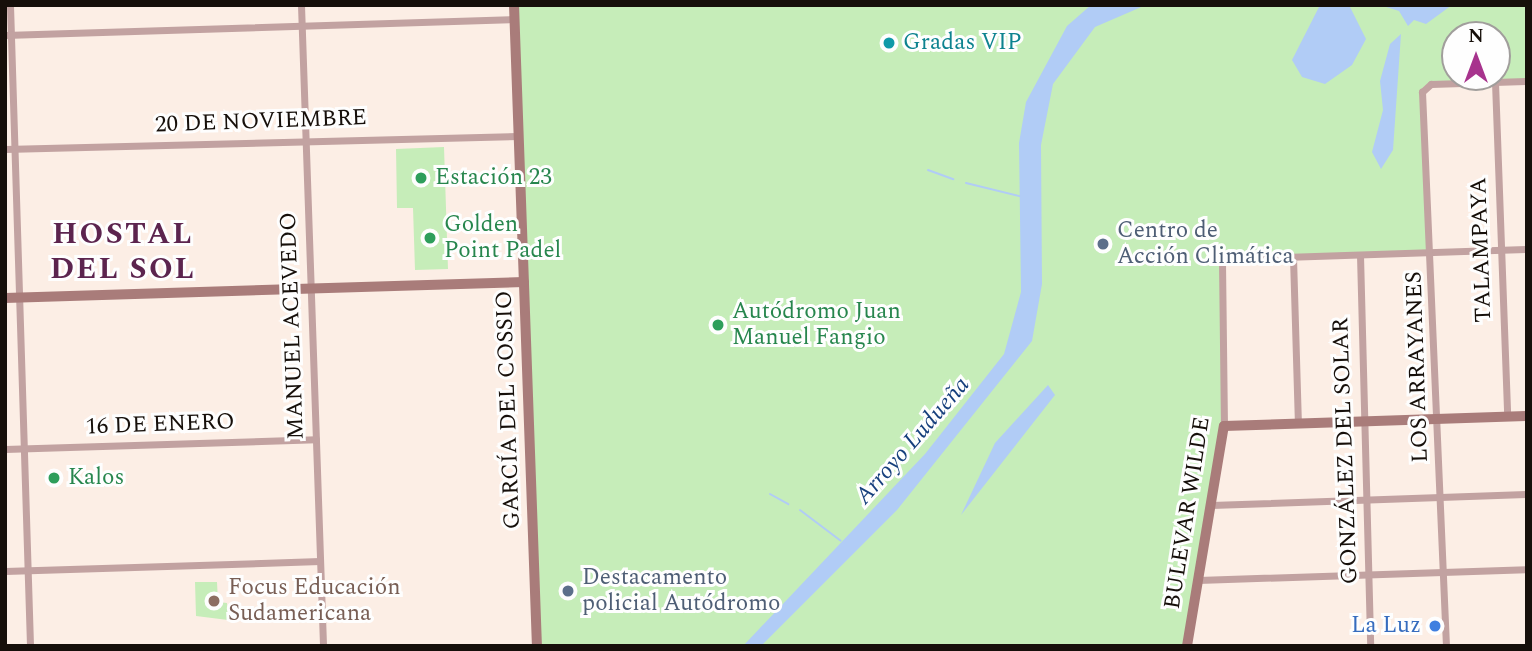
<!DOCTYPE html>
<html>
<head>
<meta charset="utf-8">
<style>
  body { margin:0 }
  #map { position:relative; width:1532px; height:651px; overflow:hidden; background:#fceee5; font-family:Spectral,serif }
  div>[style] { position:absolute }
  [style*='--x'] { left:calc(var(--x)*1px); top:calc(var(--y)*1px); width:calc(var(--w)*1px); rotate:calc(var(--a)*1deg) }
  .green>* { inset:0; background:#c6edb9 }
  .water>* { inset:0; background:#b1ccf6 }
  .stream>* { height:2px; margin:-1px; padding:0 1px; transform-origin:1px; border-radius:1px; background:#b1ccf6 }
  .street>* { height:7px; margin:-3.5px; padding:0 3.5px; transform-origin:3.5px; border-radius:3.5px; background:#c2a2a1 }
  .secondary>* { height:10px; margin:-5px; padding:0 5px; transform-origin:5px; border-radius:5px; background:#a97c7a }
  .dots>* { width:19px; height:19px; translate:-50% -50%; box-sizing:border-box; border:4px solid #fefefe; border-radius:50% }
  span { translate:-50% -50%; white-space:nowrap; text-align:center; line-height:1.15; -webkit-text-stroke:6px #fefefe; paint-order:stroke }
  .culture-label { font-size:23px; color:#0d838f }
  .left { translate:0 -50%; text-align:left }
  .street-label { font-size:23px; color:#160f0a }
  .leisure-label { font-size:23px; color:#27864d }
  .service-label { font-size:23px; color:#4e5e75 }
  .education-label { font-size:23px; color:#785e54 }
  .shop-label { font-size:23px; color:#366cbe }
  .right { translate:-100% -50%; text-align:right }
  .water-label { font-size:24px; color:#17407d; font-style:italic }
  .district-label { font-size:30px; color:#5c244e; font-weight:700; letter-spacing:2px }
  .frame { position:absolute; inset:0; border:7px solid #160f0a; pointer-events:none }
  .north { position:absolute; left:1441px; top:21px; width:70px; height:70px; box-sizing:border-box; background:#fefefe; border:2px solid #a19e9c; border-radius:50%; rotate:0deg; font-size:19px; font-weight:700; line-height:28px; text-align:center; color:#160f0a }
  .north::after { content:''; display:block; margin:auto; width:24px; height:32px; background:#a7338d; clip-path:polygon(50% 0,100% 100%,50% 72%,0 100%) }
</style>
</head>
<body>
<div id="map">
  <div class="green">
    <div style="clip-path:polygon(evenodd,514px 5px,1527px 5px,1527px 81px,1423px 88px,1431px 252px,1222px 259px,1224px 426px,1187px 646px,537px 646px,514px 5px,1455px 35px,1497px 35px,1497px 77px,1455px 77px,1455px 35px)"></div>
    <div style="clip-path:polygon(444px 147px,448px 269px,415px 270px,413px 208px,397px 208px,396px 149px)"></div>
    <div style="clip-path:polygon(195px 582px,217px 582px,218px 602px,227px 603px,228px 620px,196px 616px)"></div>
  </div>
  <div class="water">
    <div style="clip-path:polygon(1091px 5px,1146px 5px,1095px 27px,1053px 84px,1041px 145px,1042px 284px,1032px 341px,897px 510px,761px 646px,743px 646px,925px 454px,1004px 354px,1021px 292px,1019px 143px,1026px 102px,1067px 26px)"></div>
    <div style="clip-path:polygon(1320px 5px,1349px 5px,1366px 39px,1352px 65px,1325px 84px,1302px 77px,1292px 60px)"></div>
    <div style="clip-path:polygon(1380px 5px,1452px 5px,1426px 24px,1414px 20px,1408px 26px,1399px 11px)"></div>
    <div style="clip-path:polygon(1401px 34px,1393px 150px,1381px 169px,1372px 152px,1383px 110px,1380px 81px,1390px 44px)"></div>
    <div style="clip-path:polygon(1048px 385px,1055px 395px,961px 515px,995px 443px)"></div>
  </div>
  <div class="stream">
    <div style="--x:928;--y:170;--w:27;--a:20"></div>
    <div style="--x:966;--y:183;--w:55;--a:13.8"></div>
    <div style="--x:770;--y:494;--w:21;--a:29"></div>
    <div style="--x:800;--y:510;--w:51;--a:37.1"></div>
  </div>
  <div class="street">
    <div style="--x:10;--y:5;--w:641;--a:88.21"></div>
    <div style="--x:301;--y:5;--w:641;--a:88.03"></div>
    <div style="--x:5;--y:35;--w:509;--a:-1.8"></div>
    <div style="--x:1495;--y:82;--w:335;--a:87.9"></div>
    <div style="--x:5;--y:149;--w:514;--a:-1.45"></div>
    <div style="--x:1360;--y:255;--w:391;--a:88.5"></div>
    <div style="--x:1293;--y:257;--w:167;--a:88.3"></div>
    <div style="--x:1224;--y:426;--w:167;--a:-90.7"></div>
    <div style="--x:1222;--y:259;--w:305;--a:-1.9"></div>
    <div style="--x:5;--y:449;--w:311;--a:-1.8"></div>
    <div style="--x:1211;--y:505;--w:316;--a:-2"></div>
    <div style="--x:5;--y:571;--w:315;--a:-1.8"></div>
    <div style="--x:1198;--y:580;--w:329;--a:-1.9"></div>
    <div style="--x:1446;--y:646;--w:555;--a:-92.48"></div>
    <div style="--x:1422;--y:92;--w:12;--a:-42"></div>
    <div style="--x:1431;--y:84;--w:96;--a:-1.8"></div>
  </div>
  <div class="secondary">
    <div style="--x:514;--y:5;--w:641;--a:87.95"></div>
    <div style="--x:5;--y:298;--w:519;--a:-1.77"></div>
    <div style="--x:1187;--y:646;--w:223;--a:-80.5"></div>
    <div style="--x:1224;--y:426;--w:303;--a:-1.9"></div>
  </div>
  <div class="dots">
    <div style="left:889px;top:43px;background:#0f9aa8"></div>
    <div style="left:421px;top:178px;background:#2e9e5b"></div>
    <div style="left:430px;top:238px;background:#2e9e5b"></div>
    <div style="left:1103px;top:244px;background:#5c6f8a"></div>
    <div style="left:718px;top:325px;background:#2e9e5b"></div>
    <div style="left:54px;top:478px;background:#2e9e5b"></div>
    <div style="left:568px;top:591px;background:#5c6f8a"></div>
    <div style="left:214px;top:601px;background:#8d6e63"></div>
    <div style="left:1435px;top:626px;background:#3f7fe0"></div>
  </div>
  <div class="culture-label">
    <span class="left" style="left:903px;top:43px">Gradas VIP</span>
  </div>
  <div class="street-label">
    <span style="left:261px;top:122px;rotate:-2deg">20 DE NOVIEMBRE</span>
    <span style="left:1482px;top:250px;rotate:-92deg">TALAMPAYA</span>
    <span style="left:293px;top:326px;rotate:-92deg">MANUEL ACEVEDO</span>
    <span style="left:1418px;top:367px;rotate:-92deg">LOS ARRAYANES</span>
    <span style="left:509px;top:410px;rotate:-92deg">GARCÍA DEL COSSIO</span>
    <span style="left:160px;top:425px;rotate:-2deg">16 DE ENERO</span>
    <span style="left:1346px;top:451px;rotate:-92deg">GONZÁLEZ DEL SOLAR</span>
    <span style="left:1188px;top:513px;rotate:-81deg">BULEVAR WILDE</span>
  </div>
  <div class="leisure-label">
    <span class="left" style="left:435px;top:178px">Estación 23</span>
    <span class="left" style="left:444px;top:238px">Golden<br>Point Padel</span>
    <span class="left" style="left:732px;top:325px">Autódromo Juan<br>Manuel Fangio</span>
    <span class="left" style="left:68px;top:478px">Kalos</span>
  </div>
  <div class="service-label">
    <span class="left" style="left:1117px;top:244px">Centro de<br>Acción Climática</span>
    <span class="left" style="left:582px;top:591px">Destacamento<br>policial Autódromo</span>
  </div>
  <div class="education-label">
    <span class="left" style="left:228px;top:601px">Focus Educación<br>Sudamericana</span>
  </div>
  <div class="shop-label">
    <span class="right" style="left:1421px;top:626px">La Luz</span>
  </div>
  <div class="water-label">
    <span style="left:913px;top:441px;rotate:-49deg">Arroyo Ludueña</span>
  </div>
  <div class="district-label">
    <span style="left:123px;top:251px">HOSTAL<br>DEL SOL</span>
  </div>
  <div class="frame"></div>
  <div class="north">N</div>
</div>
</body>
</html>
